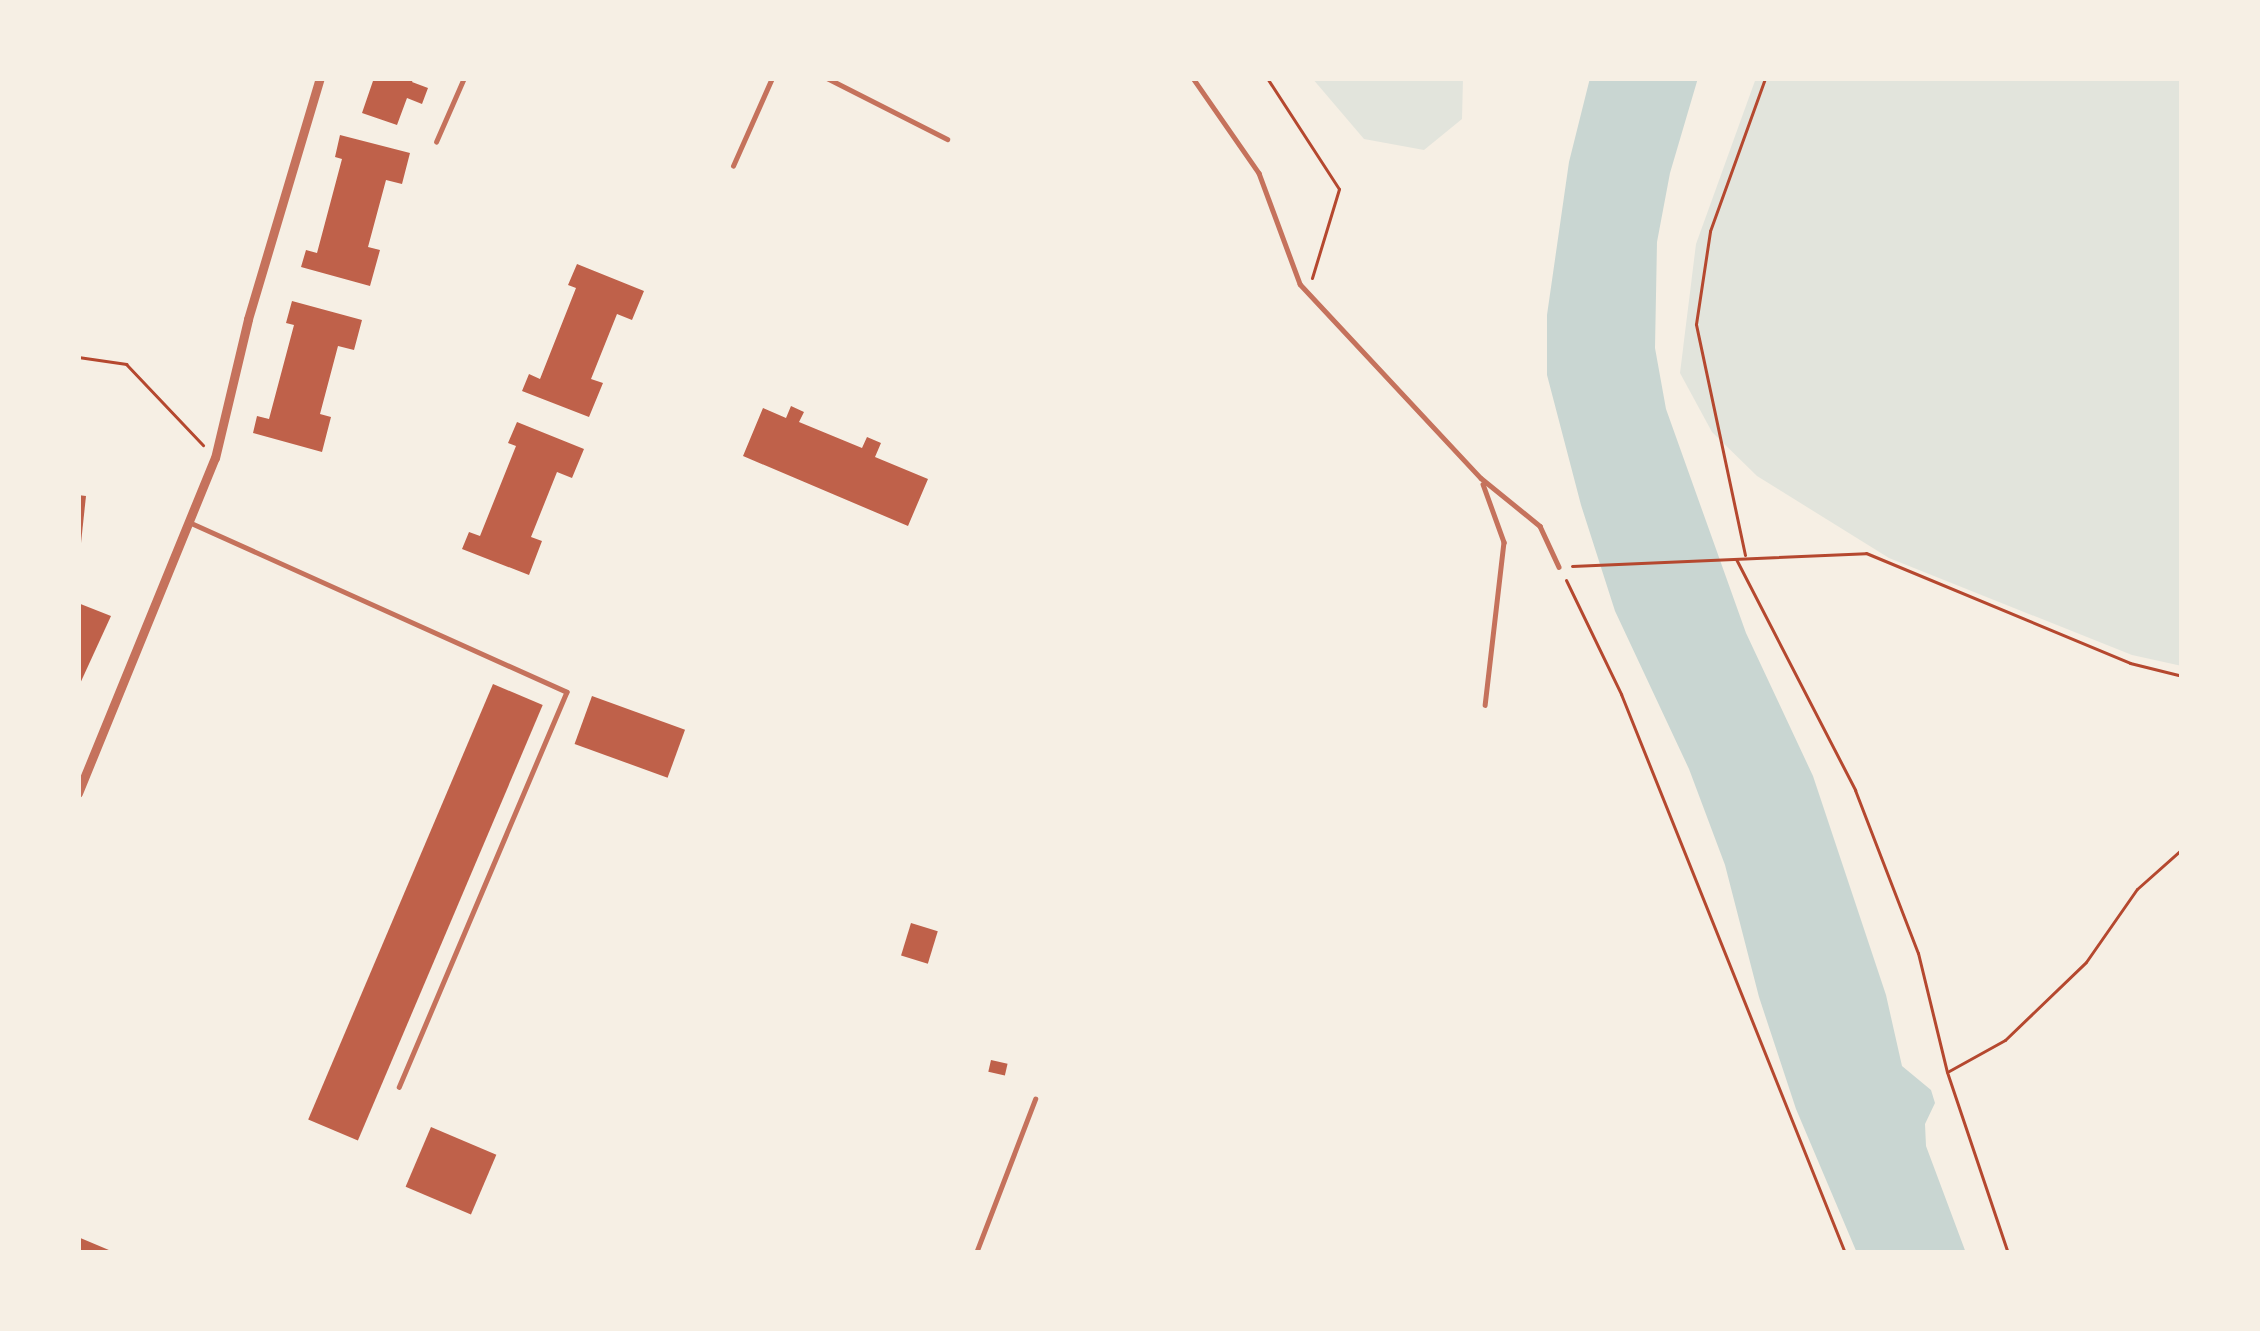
<!DOCTYPE html>
<html>
<head>
<meta charset="utf-8">
<style>
  body { margin:0 }
  #map { position:relative; width:2260px; height:1331px; overflow:hidden; background:#f6efe4; font-family:"Work Sans",sans-serif }
  div>[style] { position:absolute }
  [style*='--x'] { left:calc(var(--x)*1px); top:calc(var(--y)*1px); width:calc(var(--w)*1px); rotate:calc(var(--a)*1deg) }
  .green>* { inset:0; background:#e2e4dc }
  .water>* { inset:0; background:#c9d6d2 }
  .building>* { inset:0; background:#bf614a; transform-origin:0 0 }
  .path>* { height:3px; margin:-1.5px; padding:0 1.5px; transform-origin:1.5px; border-radius:1.5px; background:#b5482f }
  .service>* { height:4.5px; margin:-2.25px; padding:0 2.25px; transform-origin:2.25px; border-radius:2.25px; background:#c5725c }
  .minor>* { height:9px; margin:-4.5px; padding:0 4.5px; transform-origin:4.5px; border-radius:4.5px; background:#c5725c }
  span { translate:-50% -50%; white-space:nowrap; text-align:center; line-height:1.15; -webkit-text-stroke:10px #f6efe4; paint-order:stroke }
  .frame { position:absolute; inset:0; border:81px solid #f6efe4; pointer-events:none }
</style>
</head>
<body>
<div id="map">
  <div class="green">
    <div style="clip-path:polygon(1312px 78px,1463px 78px,1462px 119px,1424px 150px,1364px 139px)"></div>
    <div style="clip-path:polygon(1756px 78px,2182px 78px,2182px 666px,2132px 655px,1889px 558px,1757px 476px,1712px 432px,1680px 373px,1696px 244px)"></div>
  </div>
  <div class="water">
    <div style="clip-path:polygon(1590px 78px,1698px 78px,1670px 173px,1657px 242px,1655px 348px,1666px 409px,1746px 633px,1813px 776px,1886px 995px,1902px 1066px,1931px 1090px,1935px 1103px,1925px 1124px,1926px 1146px,1966px 1253px,1857px 1253px,1796px 1109px,1759px 997px,1725px 865px,1689px 769px,1615px 611px,1581px 505px,1547px 375px,1547px 315px,1569px 162px)"></div>
  </div>
  <div class="building">
    <div style="clip-path:polygon(374px 78px,414px 78px,412px 82px,428px 88px,422px 104px,407px 98px,397px 125px,362px 113px)"></div>
    <div style="clip-path:polygon(340px 135px,410px 153px,402px 184px,386px 180px,368px 247px,380px 250px,370px 286px,301px 267px,306px 250px,317px 253px,342px 159px,335px 157px)"></div>
    <div style="clip-path:polygon(577px 264px,644px 291px,632px 320px,617px 314px,591px 379px,603px 383px,589px 417px,522px 391px,529px 374px,540px 379px,576px 288px,568px 285px)"></div>
    <div style="clip-path:polygon(292px 301px,362px 320px,354px 350px,338px 346px,320px 414px,331px 417px,322px 452px,253px 433px,257px 416px,269px 419px,294px 325px,286px 323px)"></div>
    <div style="clip-path:polygon(791px 406px,804px 412px,799px 422px,862px 448px,867px 437px,881px 443px,875px 457px,928px 479px,908px 526px,743px 456px,763px 408px,786px 418px)"></div>
    <div style="clip-path:polygon(517px 422px,584px 449px,572px 478px,557px 472px,531px 537px,542px 541px,529px 575px,462px 549px,469px 532px,480px 536px,516px 446px,508px 443px)"></div>
    <div style="clip-path:polygon(78px 495px,86px 496px,81px 543px,78px 543px)"></div>
    <div style="clip-path:polygon(78px 603px,111px 616px,78px 688px)"></div>
    <div style="left:493px;top:684px;width:54px;height:473px;rotate:23deg"></div>
    <div style="left:592px;top:696px;width:99px;height:51px;rotate:20deg"></div>
    <div style="left:911px;top:923px;width:28px;height:34px;rotate:17deg"></div>
    <div style="left:991px;top:1060px;width:17px;height:12px;rotate:13deg"></div>
    <div style="left:431px;top:1127px;width:71px;height:65px;rotate:23deg"></div>
    <div style="clip-path:polygon(78px 1237px,116px 1253px,78px 1253px)"></div>
  </div>
  <div class="path">
    <div style="--x:1267;--y:78;--w:132;--a:57"></div>
    <div style="--x:1339;--y:189;--w:93;--a:106.9"></div>
    <div style="--x:78;--y:357;--w:49;--a:8.3"></div>
    <div style="--x:126;--y:364;--w:112;--a:46.5"></div>
    <div style="--x:1745;--y:555;--w:236;--a:-102"></div>
    <div style="--x:1696;--y:324;--w:94;--a:-81.4"></div>
    <div style="--x:1710;--y:231;--w:163;--a:-70.2"></div>
    <div style="--x:1736;--y:559;--w:260;--a:62.7"></div>
    <div style="--x:1855;--y:790;--w:175;--a:68.9"></div>
    <div style="--x:1918;--y:953;--w:122;--a:76.3"></div>
    <div style="--x:1947;--y:1072;--w:191;--a:71.4"></div>
    <div style="--x:1572;--y:566;--w:294;--a:-2.5"></div>
    <div style="--x:1866;--y:553;--w:286;--a:22.6"></div>
    <div style="--x:2130;--y:663;--w:54;--a:14"></div>
    <div style="--x:1566;--y:580;--w:127;--a:64.2"></div>
    <div style="--x:1621;--y:694;--w:602;--a:68.16"></div>
    <div style="--x:1949;--y:1071;--w:64;--a:-29"></div>
    <div style="--x:2005;--y:1040;--w:112;--a:-43.9"></div>
    <div style="--x:2086;--y:962;--w:89;--a:-55.1"></div>
    <div style="--x:2137;--y:889;--w:60;--a:-41.6"></div>
  </div>
  <div class="service">
    <div style="--x:827;--y:78;--w:135;--a:26.9"></div>
    <div style="--x:1193;--y:78;--w:116;--a:55.2"></div>
    <div style="--x:1259;--y:173;--w:118;--a:69.7"></div>
    <div style="--x:1300;--y:284;--w:265;--a:47"></div>
    <div style="--x:1481;--y:478;--w:76;--a:39.1"></div>
    <div style="--x:1540;--y:526;--w:45;--a:65.1"></div>
    <div style="--x:436;--y:142;--w:70;--a:-66.4"></div>
    <div style="--x:733;--y:166;--w:96;--a:-66.1"></div>
    <div style="--x:1483;--y:484;--w:62;--a:70.1"></div>
    <div style="--x:1504;--y:542;--w:164;--a:96.6"></div>
    <div style="--x:189;--y:522;--w:414;--a:24.2"></div>
    <div style="--x:567;--y:692;--w:429;--a:113"></div>
    <div style="--x:976;--y:1253;--w:165;--a:-69"></div>
  </div>
  <div class="minor">
    <div style="--x:78;--y:793;--w:362;--a:-67.8"></div>
    <div style="--x:215;--y:458;--w:143;--a:-76.6"></div>
    <div style="--x:248;--y:319;--w:252;--a:-73.4"></div>
  </div>
  <div class="frame"></div>
</div>
</body>
</html>
